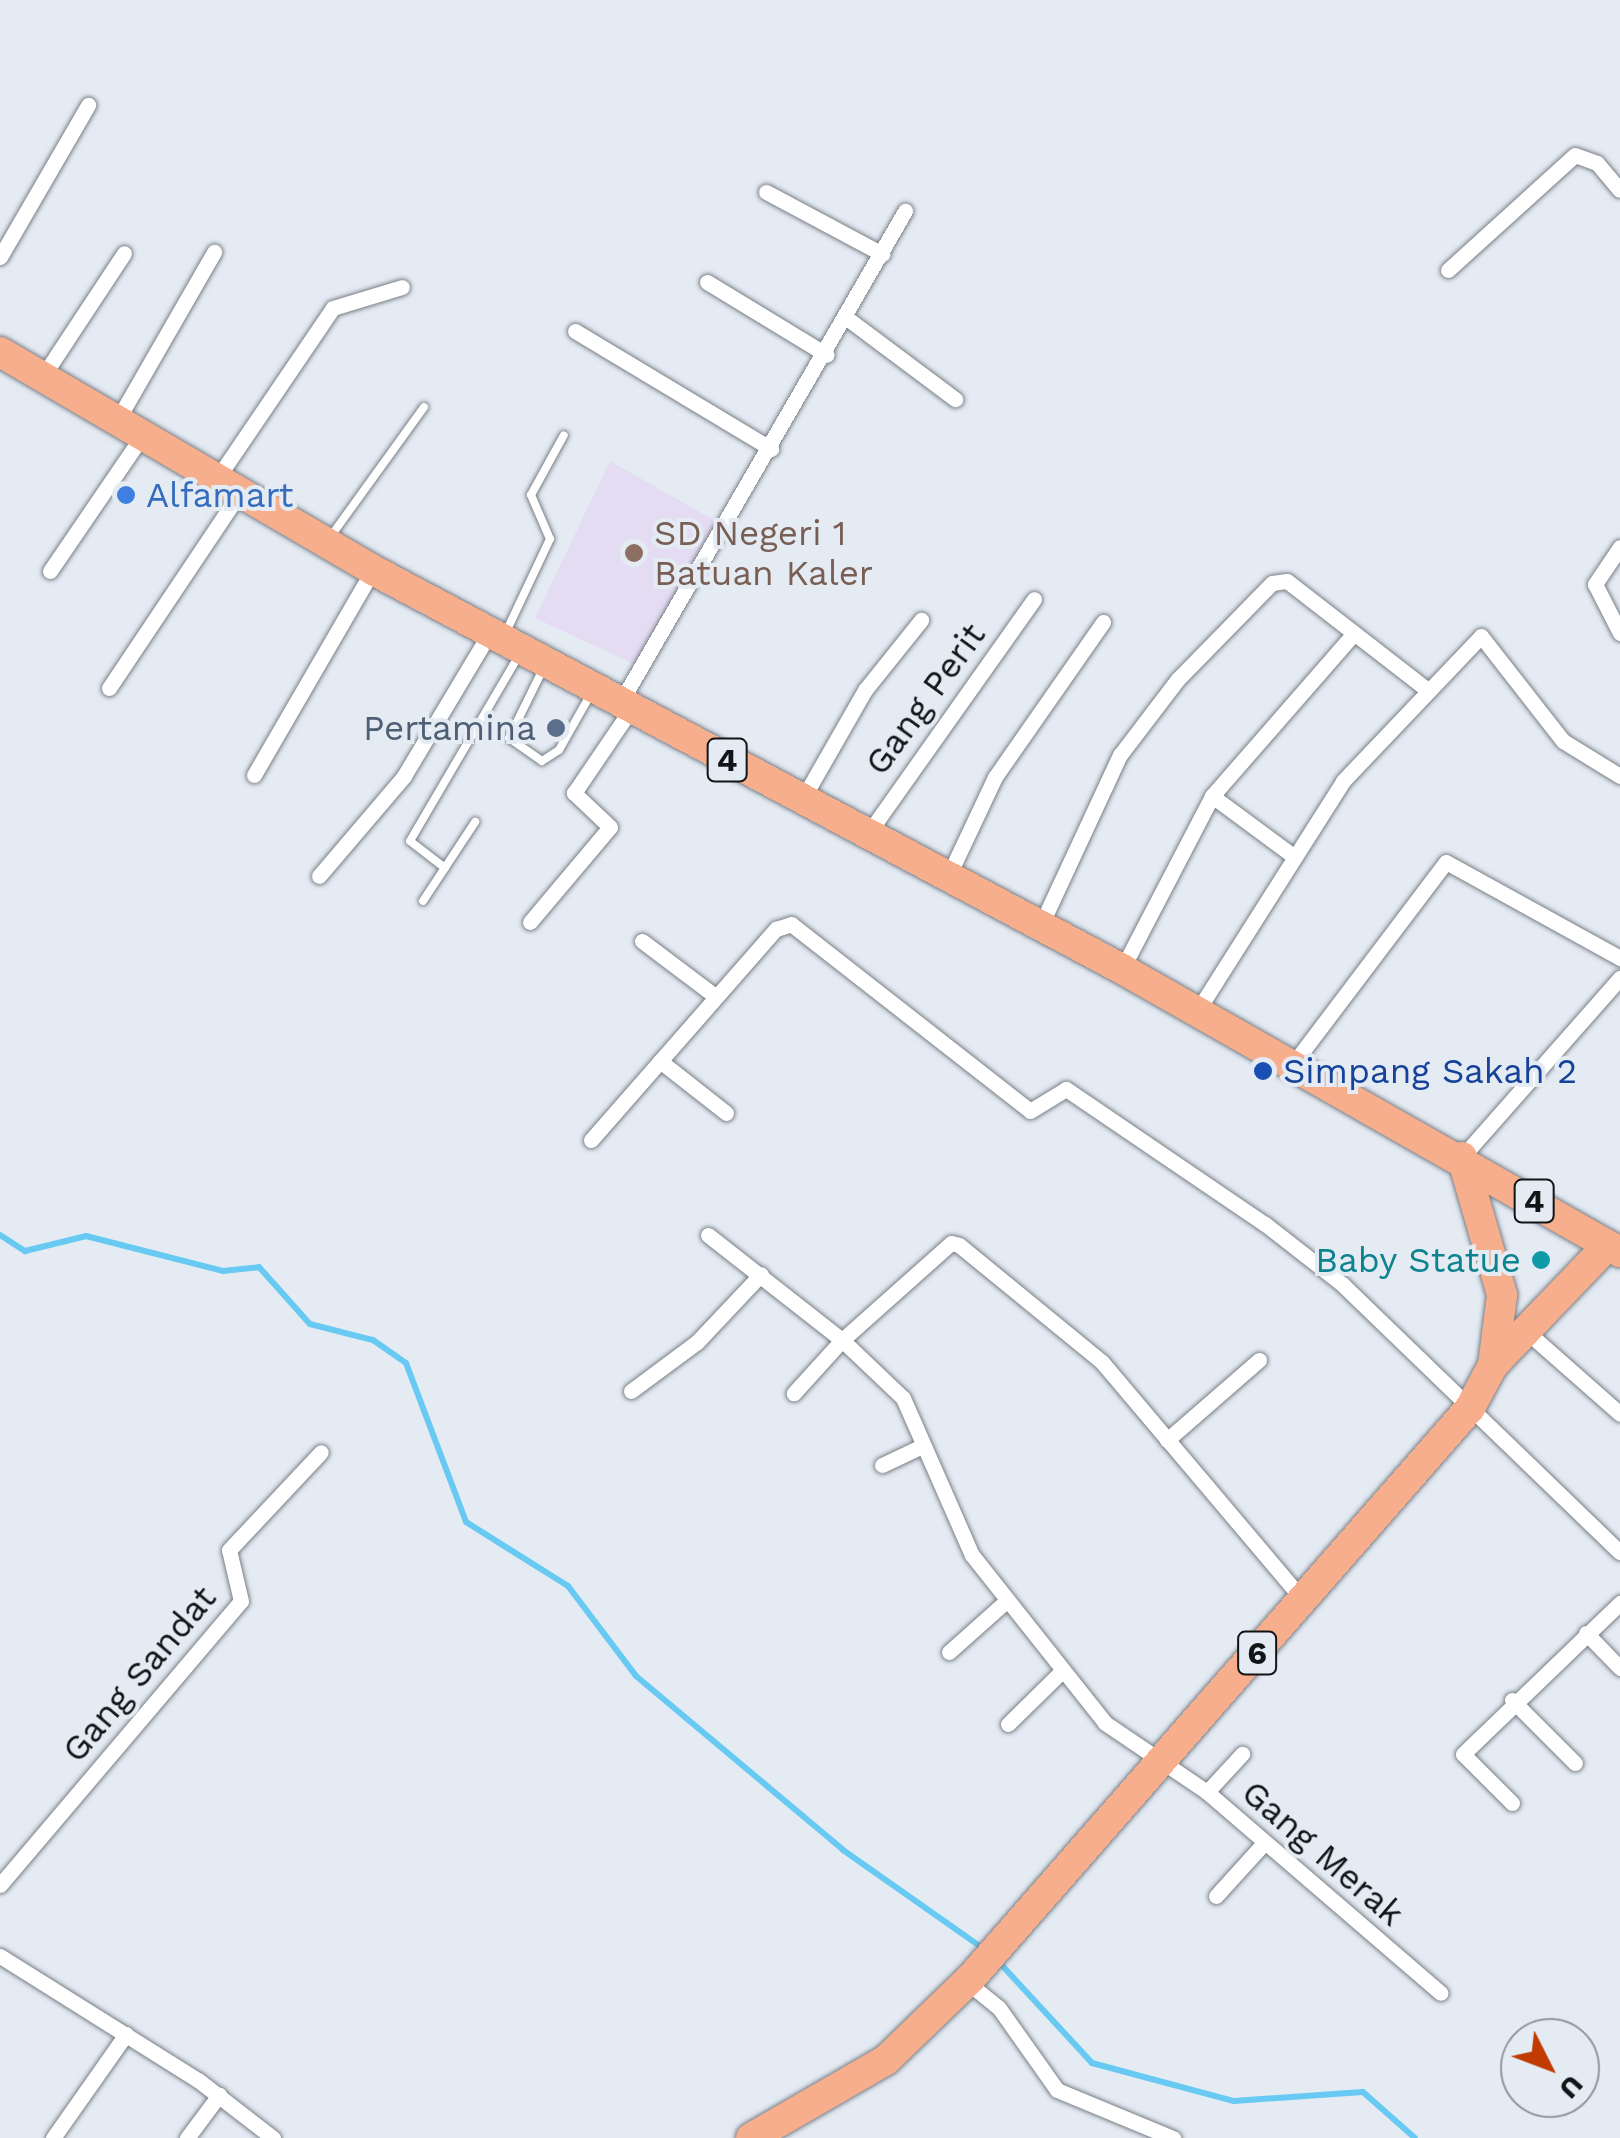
<!DOCTYPE html>
<html>
<head>
<meta charset="utf-8">
<style>
  body { margin:0 }
  #map { position:relative; width:1620px; height:2138px; overflow:hidden; background:#e4ebf3; font-family:"Work Sans",sans-serif }
  div>[style] { position:absolute }
  [style*='--x'] { left:calc(var(--x)*1px); top:calc(var(--y)*1px); width:calc(var(--w)*1px); rotate:calc(var(--a)*1deg) }
  .education>* { inset:0; background:#e3dcf2 }
  .stream>* { height:6px; margin:-3px; padding:0 3px; transform-origin:3px; border-radius:3px; background:#68caf2 }
  .roads { filter:drop-shadow(0 0 2px #797f86) drop-shadow(0 0 2px #797f86) }
  .lane>* { height:8px; margin:-4px; padding:0 4px; transform-origin:4px; border-radius:4px; background:#fff }
  .street>* { height:15px; margin:-7.5px; padding:0 7.5px; transform-origin:7.5px; border-radius:7.5px; background:#fff }
  .highway>* { height:30px; margin:-15px; padding:0 15px; transform-origin:15px; border-radius:15px; background:#f6ae8d }
  .dots>* { width:28px; height:28px; translate:-50% -50%; box-sizing:border-box; border:5px solid #e4ebf3; border-radius:50% }
  span { translate:-50% -50%; white-space:nowrap; text-align:center; line-height:1.15; -webkit-text-stroke:8px #e4ebf3; paint-order:stroke }
  .shield-label span { padding:2px 8px; background:#e4ebf3; border:2px solid; border-radius:8px; -webkit-text-stroke-width:0 }
  .shield-label { font-size:32px; color:#121517; font-weight:700 }
  .shop-label { font-size:35px; color:#366cbe }
  .left { translate:0 -50%; text-align:left }
  .education-label { font-size:35px; color:#785e54 }
  .street-label { font-size:35px; color:#121517 }
  .service-label { font-size:35px; color:#4e5e75 }
  .right { translate:-100% -50%; text-align:right }
  .transit-label { font-size:35px; color:#164399 }
  .culture-label { font-size:35px; color:#0d838f }
  .north { position:absolute; left:1500px; top:2018px; width:100px; height:100px; box-sizing:border-box; background:#e4ebf3; border:2px solid #90959b; border-radius:50%; rotate:132deg; font-size:28px; font-weight:700; line-height:40px; text-align:center; color:#121517 }
  .north::after { content:''; display:block; margin:auto; width:35px; height:45px; background:#c13a00; clip-path:polygon(50% 0,100% 100%,50% 72%,0 100%) }
</style>
</head>
<body>
<div id="map">
  <div class="education">
    <div style="clip-path:polygon(610px 461px,721px 524px,636px 665px,535px 618px)"></div>
  </div>
  <div class="stream">
    <div style="--x:0;--y:1235;--w:30;--a:33"></div>
    <div style="--x:25;--y:1251;--w:63;--a:-13.8"></div>
    <div style="--x:86;--y:1236;--w:141;--a:14.3"></div>
    <div style="--x:223;--y:1271;--w:36;--a:-6"></div>
    <div style="--x:259;--y:1267;--w:76;--a:48.2"></div>
    <div style="--x:310;--y:1324;--w:65;--a:14.3"></div>
    <div style="--x:373;--y:1340;--w:40;--a:34.9"></div>
    <div style="--x:406;--y:1363;--w:170;--a:69.3"></div>
    <div style="--x:466;--y:1522;--w:120;--a:32.1"></div>
    <div style="--x:568;--y:1586;--w:113;--a:52.9"></div>
    <div style="--x:636;--y:1676;--w:270;--a:40"></div>
    <div style="--x:843;--y:1850;--w:172;--a:35.1"></div>
    <div style="--x:997;--y:1960;--w:140;--a:47.3"></div>
    <div style="--x:1092;--y:2063;--w:147;--a:15"></div>
    <div style="--x:1234;--y:2101;--w:129;--a:-4"></div>
    <div style="--x:1363;--y:2092;--w:69;--a:41.5"></div>
  </div>
  <div class="roads">
    <div class="lane">
      <div style="--x:331;--y:536;--w:159;--a:-54.2"></div>
      <div style="--x:506;--y:632;--w:103;--a:-64.7"></div>
      <div style="--x:550;--y:539;--w:48;--a:-113.4"></div>
      <div style="--x:531;--y:495;--w:68;--a:-61.2"></div>
      <div style="--x:543;--y:669;--w:77;--a:116.2"></div>
      <div style="--x:509;--y:738;--w:40;--a:34.9"></div>
      <div style="--x:542;--y:761;--w:20;--a:-33"></div>
      <div style="--x:559;--y:750;--w:67;--a:-60.4"></div>
      <div style="--x:445;--y:868;--w:44;--a:-142.4"></div>
      <div style="--x:410;--y:841;--w:213;--a:-59.6"></div>
      <div style="--x:423;--y:901;--w:95;--a:-56.6"></div>
    </div>
    <div class="street">
      <div style="--x:766;--y:192;--w:132;--a:28.1"></div>
      <div style="--x:0;--y:257;--w:176;--a:-59.9"></div>
      <div style="--x:1448;--y:270;--w:171;--a:-42.2"></div>
      <div style="--x:1575;--y:155;--w:23;--a:20"></div>
      <div style="--x:1597;--y:163;--w:35;--a:50"></div>
      <div style="--x:707;--y:282;--w:140;--a:31.3"></div>
      <div style="--x:848;--y:319;--w:134;--a:36.8"></div>
      <div style="--x:575;--y:331;--w:229;--a:31"></div>
      <div style="--x:43;--y:376;--w:147;--a:-56.6"></div>
      <div style="--x:118;--y:419;--w:193;--a:-60.1"></div>
      <div style="--x:218;--y:477;--w:204;--a:-55.8"></div>
      <div style="--x:333;--y:308;--w:72;--a:-16.9"></div>
      <div style="--x:1620;--y:547;--w:45;--a:124"></div>
      <div style="--x:1595;--y:584;--w:55;--a:63"></div>
      <div style="--x:50;--y:571;--w:167;--a:-55.7"></div>
      <div style="--x:109;--y:688;--w:237;--a:-56.2"></div>
      <div style="--x:620;--y:703;--w:569;--a:-59.92"></div>
      <div style="--x:254;--y:775;--w:237;--a:-59.9"></div>
      <div style="--x:1212;--y:796;--w:99;--a:36.4"></div>
      <div style="--x:802;--y:800;--w:127;--a:-60.2"></div>
      <div style="--x:865;--y:690;--w:90;--a:-51.3"></div>
      <div style="--x:867;--y:835;--w:289;--a:-54.7"></div>
      <div style="--x:319;--y:876;--w:131;--a:-49.6"></div>
      <div style="--x:404;--y:776;--w:165;--a:-59.1"></div>
      <div style="--x:947;--y:879;--w:113;--a:-64.8"></div>
      <div style="--x:995;--y:777;--w:189;--a:-55.1"></div>
      <div style="--x:530;--y:922;--w:124;--a:-49.9"></div>
      <div style="--x:610;--y:827;--w:50;--a:-136.6"></div>
      <div style="--x:574;--y:793;--w:102;--a:-55.8"></div>
      <div style="--x:1040;--y:927;--w:190;--a:-65.1"></div>
      <div style="--x:1120;--y:755;--w:96;--a:-52.7"></div>
      <div style="--x:1178;--y:679;--w:134;--a:-45.6"></div>
      <div style="--x:1272;--y:583;--w:15;--a:-8"></div>
      <div style="--x:1287;--y:581;--w:175;--a:37.8"></div>
      <div style="--x:642;--y:941;--w:91;--a:37"></div>
      <div style="--x:1122;--y:969;--w:195;--a:-62.5"></div>
      <div style="--x:1212;--y:796;--w:216;--a:-48.9"></div>
      <div style="--x:1196;--y:1013;--w:275;--a:-57.6"></div>
      <div style="--x:1343;--y:781;--w:200;--a:-46.4"></div>
      <div style="--x:1481;--y:636;--w:133;--a:52"></div>
      <div style="--x:1563;--y:741;--w:67;--a:31.6"></div>
      <div style="--x:660;--y:1061;--w:84;--a:38.2"></div>
      <div style="--x:1290;--y:1068;--w:258;--a:-52.9"></div>
      <div style="--x:1446;--y:862;--w:199;--a:28.9"></div>
      <div style="--x:591;--y:1140;--w:281;--a:-48.8"></div>
      <div style="--x:776;--y:929;--w:16;--a:-18"></div>
      <div style="--x:791;--y:924;--w:303;--a:38"></div>
      <div style="--x:1030;--y:1111;--w:42;--a:-31.4"></div>
      <div style="--x:1066;--y:1089;--w:240;--a:34.2"></div>
      <div style="--x:1265;--y:1224;--w:98;--a:37.9"></div>
      <div style="--x:1342;--y:1284;--w:386;--a:44"></div>
      <div style="--x:1462;--y:1157;--w:239;--a:-48.6"></div>
      <div style="--x:708;--y:1235;--w:170;--a:38.1"></div>
      <div style="--x:842;--y:1340;--w:72;--a:132.2"></div>
      <div style="--x:1526;--y:1331;--w:125;--a:41.4"></div>
      <div style="--x:631;--y:1391;--w:82;--a:-36.6"></div>
      <div style="--x:697;--y:1342;--w:93;--a:-46.7"></div>
      <div style="--x:1167;--y:1440;--w:122;--a:-41"></div>
      <div style="--x:882;--y:1465;--w:44;--a:-25.4"></div>
      <div style="--x:1303;--y:1600;--w:312;--a:-130.2"></div>
      <div style="--x:1102;--y:1362;--w:185;--a:-140.7"></div>
      <div style="--x:959;--y:1245;--w:8;--a:-166"></div>
      <div style="--x:951;--y:1243;--w:146;--a:138.3"></div>
      <div style="--x:842;--y:1340;--w:84;--a:43.6"></div>
      <div style="--x:903;--y:1398;--w:171;--a:66.3"></div>
      <div style="--x:972;--y:1555;--w:214;--a:51.6"></div>
      <div style="--x:1105;--y:1723;--w:123;--a:34.1"></div>
      <div style="--x:1207;--y:1792;--w:308;--a:40.7"></div>
      <div style="--x:1586;--y:1633;--w:49;--a:45.8"></div>
      <div style="--x:949;--y:1652;--w:74;--a:-41.7"></div>
      <div style="--x:1512;--y:1700;--w:89;--a:45"></div>
      <div style="--x:1008;--y:1724;--w:74;--a:-44.5"></div>
      <div style="--x:1207;--y:1792;--w:52;--a:-47.4"></div>
      <div style="--x:1512;--y:1803;--w:69;--a:-135"></div>
      <div style="--x:1463;--y:1754;--w:218;--a:-43.9"></div>
      <div style="--x:0;--y:1885;--w:372;--a:-49.7"></div>
      <div style="--x:241;--y:1601;--w:52;--a:-103.2"></div>
      <div style="--x:229;--y:1550;--w:134;--a:-46.8"></div>
      <div style="--x:1216;--y:1896;--w:72;--a:-47.8"></div>
      <div style="--x:0;--y:1956;--w:234;--a:32.1"></div>
      <div style="--x:198;--y:2080;--w:95;--a:37.7"></div>
      <div style="--x:967;--y:1982;--w:41;--a:39.1"></div>
      <div style="--x:999;--y:2008;--w:100;--a:54.7"></div>
      <div style="--x:1057;--y:2090;--w:126;--a:22.5"></div>
      <div style="--x:53;--y:2138;--w:127;--a:-54.9"></div>
      <div style="--x:187;--y:2138;--w:54;--a:-53.3"></div>
    </div>
    <div class="highway">
      <div style="--x:0;--y:352;--w:432;--a:30.3"></div>
      <div style="--x:373;--y:570;--w:849;--a:28.04"></div>
      <div style="--x:1122;--y:969;--w:573;--a:29.61"></div>
      <div style="--x:1462;--y:1157;--w:144;--a:73.8"></div>
      <div style="--x:1502;--y:1295;--w:71;--a:97.3"></div>
      <div style="--x:751;--y:2138;--w:156;--a:-30"></div>
      <div style="--x:886;--y:2060;--w:118;--a:-44"></div>
      <div style="--x:971;--y:1978;--w:758;--a:-48.8"></div>
      <div style="--x:1470;--y:1408;--w:49;--a:-61.9"></div>
      <div style="--x:1493;--y:1365;--w:165;--a:-46.2"></div>
    </div>
  </div>
  <div class="dots">
    <div style="left:126px;top:495px;background:#3f7fe0"></div>
    <div style="left:634px;top:553px;background:#8d6e63"></div>
    <div style="left:556px;top:728px;background:#5c6f8a"></div>
    <div style="left:1263px;top:1071px;background:#1a4fb4"></div>
    <div style="left:1541px;top:1260px;background:#0f9aa8"></div>
  </div>
  <div class="shield-label">
    <span style="left:727px;top:760px">4</span>
    <span style="left:1534px;top:1201px">4</span>
    <span style="left:1257px;top:1653px">6</span>
  </div>
  <div class="shop-label">
    <span class="left" style="left:146px;top:495px">Alfamart</span>
  </div>
  <div class="education-label">
    <span class="left" style="left:654px;top:553px">SD Negeri 1<br>Batuan Kaler</span>
  </div>
  <div class="street-label">
    <span style="left:925px;top:699px;rotate:-54deg">Gang Perit</span>
    <span style="left:139px;top:1674px;rotate:-50deg">Gang Sandat</span>
    <span style="left:1323px;top:1853px;rotate:41deg">Gang Merak</span>
  </div>
  <div class="service-label">
    <span class="right" style="left:536px;top:728px">Pertamina</span>
  </div>
  <div class="transit-label">
    <span class="left" style="left:1283px;top:1071px">Simpang Sakah 2</span>
  </div>
  <div class="culture-label">
    <span class="right" style="left:1521px;top:1260px">Baby Statue</span>
  </div>
  <div class="north">U</div>
</div>
</body>
</html>
